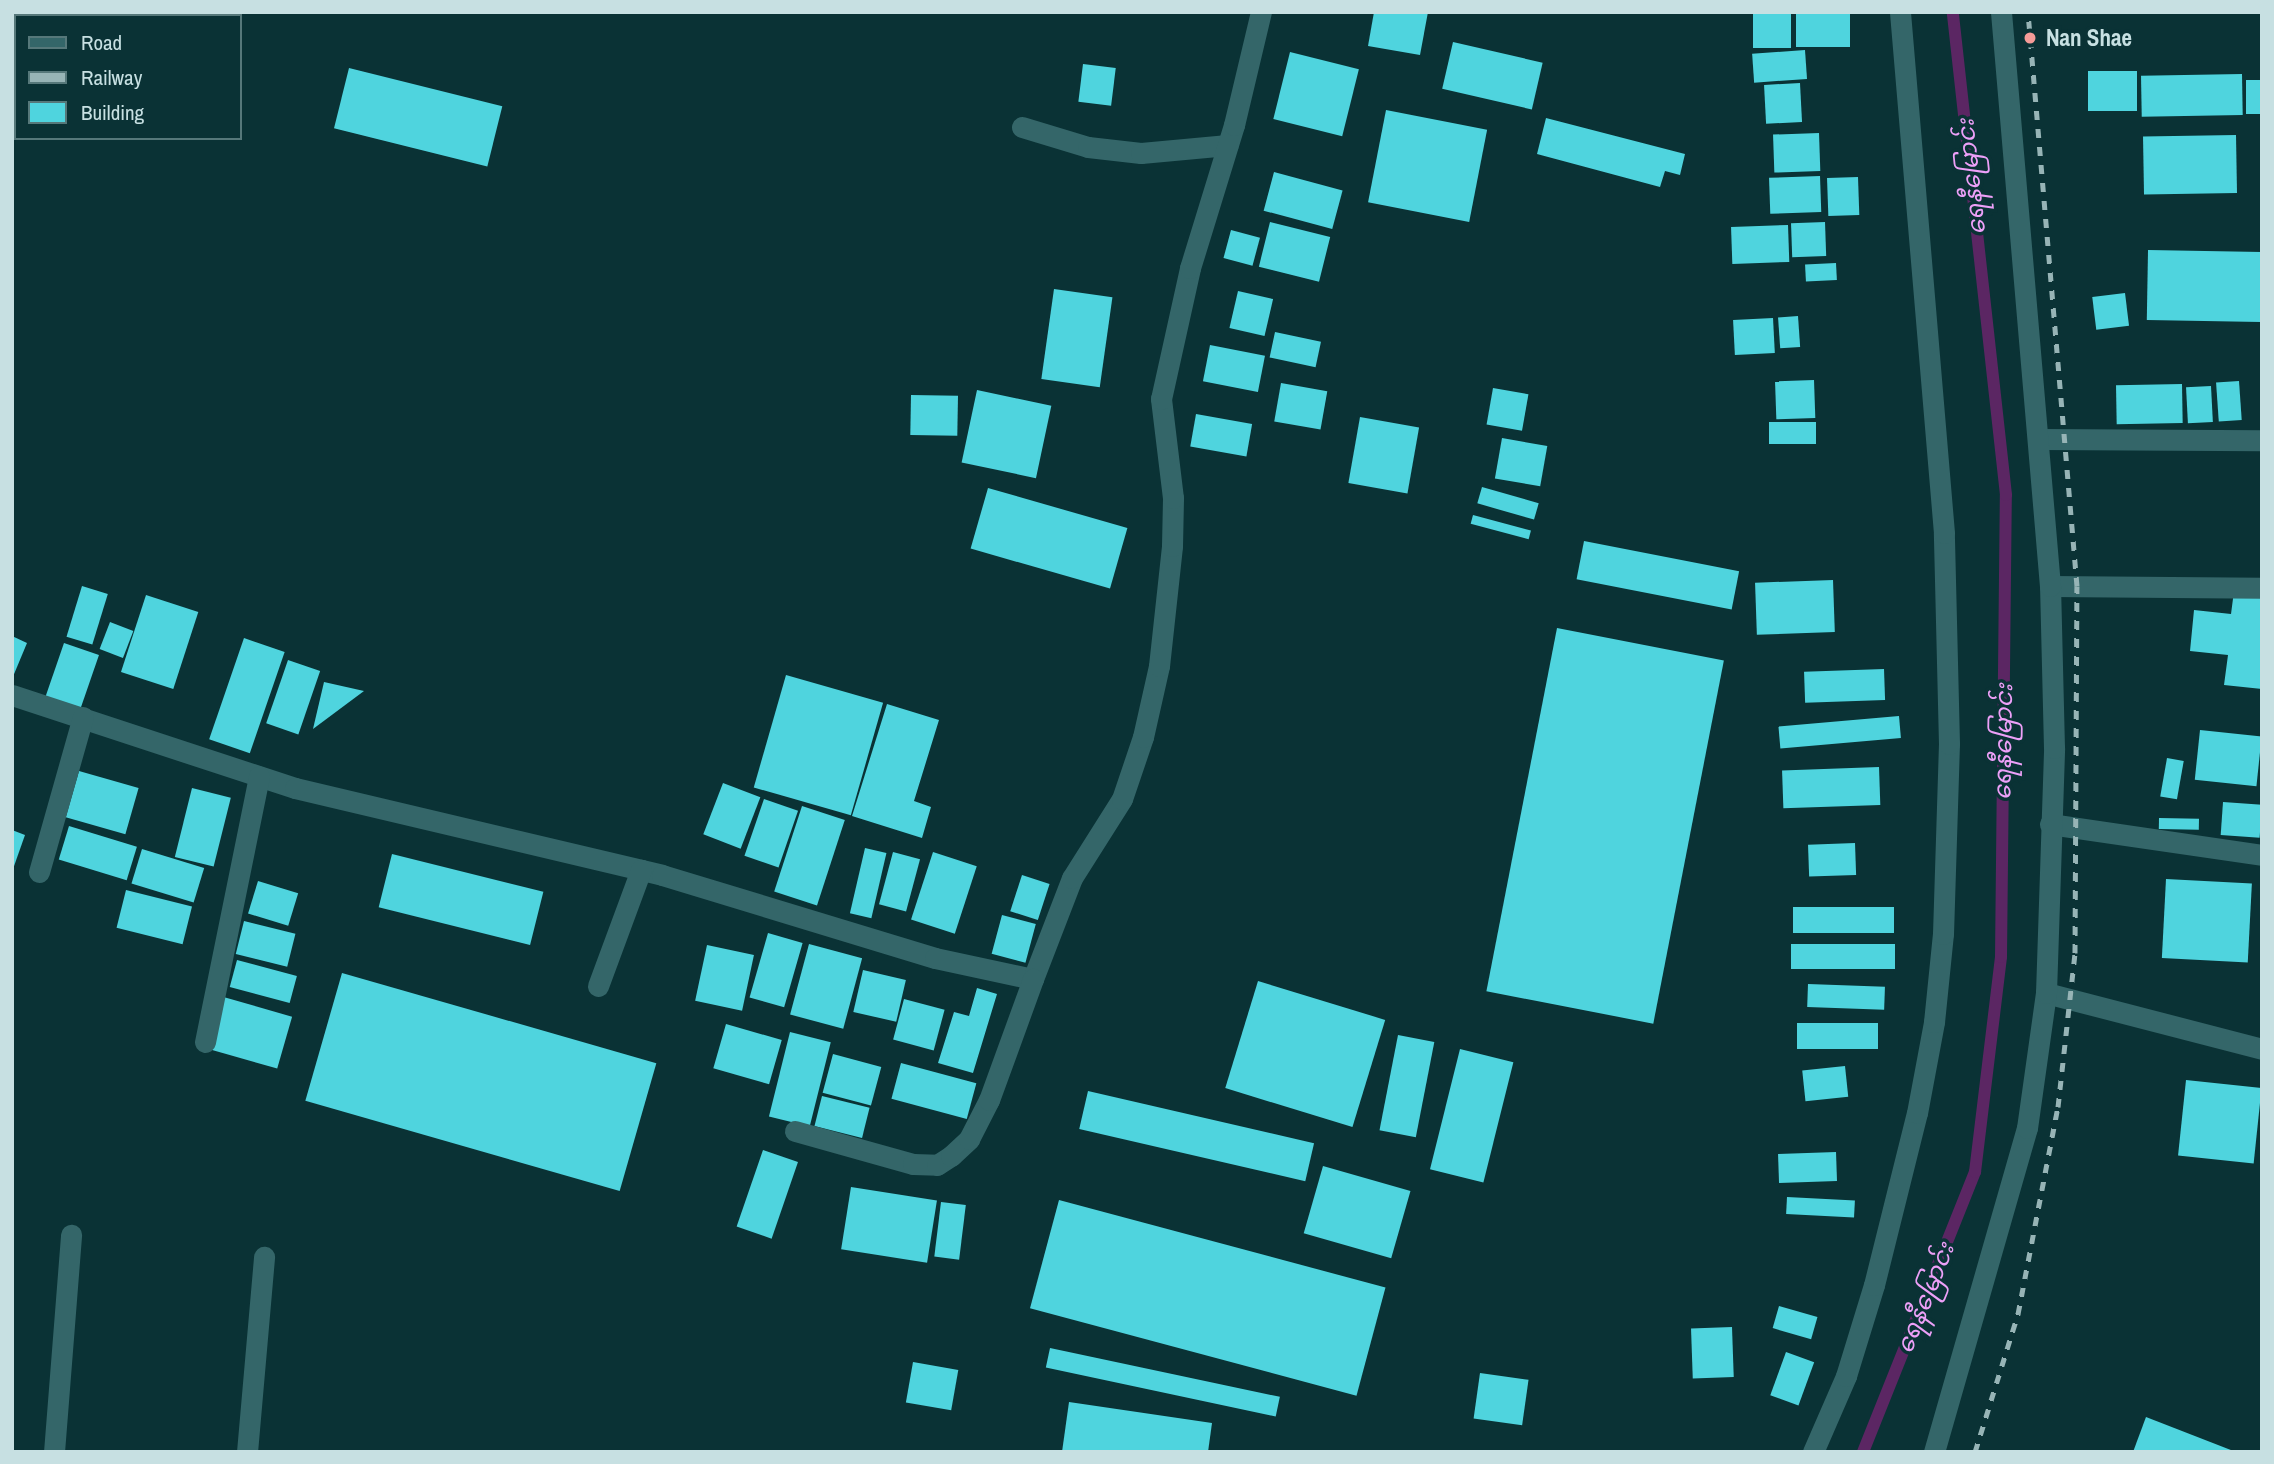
<!DOCTYPE html>
<html>
<head>
<meta charset="utf-8">
<style>
  body { margin:0 }
  #map { position:relative; width:2274px; height:1464px; overflow:hidden; background:#0a3235; font-family:"Archivo Narrow","Noto Sans Myanmar",sans-serif }
  div>[style] { position:absolute }
  [style*='--x'] { left:calc(var(--x)*1px); top:calc(var(--y)*1px); width:calc(var(--w)*1px); rotate:calc(var(--a)*1deg) }
  .stream>* { height:12px; margin:-6px; padding:0 6px; transform-origin:6px; border-radius:6px; background:#5b2663 }
  .building>* { inset:0; background:#4fd4de; transform-origin:0 0 }
  .street>* { height:21px; margin:-10.5px; padding:0 10.5px; transform-origin:10.5px; border-radius:10.5px; background:#346669 }
  .rail>* { height:5px; margin-top:-2.5px; transform-origin:0; background:repeating-linear-gradient(90deg,#97b4b6 0 9px,transparent 0 18px) }
  .dots>* { width:19px; height:19px; translate:-50% -50%; box-sizing:border-box; border:4px solid #0a3235; border-radius:50% }
  span { translate:-50% -50%; white-space:nowrap; text-align:center; line-height:1.15; -webkit-text-stroke:7px #0a3235; paint-order:stroke }
  .poi-label { font-size:23px; color:#c7e0e2; font-weight:700 }
  .left { translate:0 -50%; text-align:left }
  .water-label { font-size:24px; color:#eda0f8; font-style:italic }
  .frame { position:absolute; inset:0; border:14px solid #c7e0e2; pointer-events:none }
  .legend { position:absolute; left:14px; top:14px; width:228px; height:126px; box-sizing:border-box; background:#0a3235; border:2px solid #56787a; margin:0; padding:9px 12px; list-style:none; font-size:21px; color:#c7e0e2 }
  .legend li { display:flex; align-items:center; gap:14px; height:35px }
  .legend b { width:35px; border:2px solid #56787a }
</style>
</head>
<body>
<div id="map">
  <div class="stream">
    <div style="--x:1863;--y:1452;--w:302;--a:-68.2"></div>
    <div style="--x:1975;--y:1172;--w:217;--a:-83.1"></div>
    <div style="--x:2001;--y:957;--w:462;--a:-89.4"></div>
    <div style="--x:2006;--y:495;--w:486;--a:-96.3"></div>
  </div>
  <div class="building">
    <div style="left:36px;top:12px;width:32px;height:4px"></div>
    <div style="clip-path:polygon(1374px 12px,1428px 12px,1420px 55px,1368px 46px)"></div>
    <div style="left:1753px;top:12px;width:38px;height:36px"></div>
    <div style="left:1796px;top:12px;width:54px;height:35px"></div>
    <div style="left:1453px;top:42px;width:92px;height:48px;rotate:13deg"></div>
    <div style="left:1805px;top:50px;width:29px;height:53px;rotate:86deg"></div>
    <div style="left:1290px;top:52px;width:71px;height:69px;rotate:14deg"></div>
    <div style="left:1083px;top:64px;width:33px;height:38px;rotate:7deg"></div>
    <div style="left:349px;top:68px;width:158px;height:62px;rotate:14deg"></div>
    <div style="left:2088px;top:71px;width:49px;height:40px"></div>
    <div style="left:2242px;top:74px;width:41px;height:101px;rotate:89deg"></div>
    <div style="left:2246px;top:80px;width:16px;height:34px"></div>
    <div style="left:1800px;top:83px;width:39px;height:36px;rotate:87deg"></div>
    <div style="left:1386px;top:110px;width:103px;height:94px;rotate:11deg"></div>
    <div style="clip-path:polygon(1546px 118px,1685px 154px,1680px 175px,1665px 171px,1660px 187px,1537px 154px)"></div>
    <div style="left:1819px;top:133px;width:38px;height:46px;rotate:88deg"></div>
    <div style="left:2236px;top:135px;width:58px;height:93px;rotate:89deg"></div>
    <div style="left:1274px;top:172px;width:71px;height:40px;rotate:15deg"></div>
    <div style="left:1820px;top:176px;width:36px;height:51px;rotate:88deg"></div>
    <div style="left:1858px;top:177px;width:38px;height:31px;rotate:88deg"></div>
    <div style="left:1270px;top:222px;width:62px;height:46px;rotate:14deg"></div>
    <div style="left:1825px;top:222px;width:34px;height:34px;rotate:88deg"></div>
    <div style="left:1788px;top:225px;width:37px;height:57px;rotate:88deg"></div>
    <div style="left:1231px;top:230px;width:30px;height:29px;rotate:15deg"></div>
    <div style="left:2262px;top:252px;width:70px;height:114px;rotate:91deg"></div>
    <div style="left:1836px;top:263px;width:17px;height:31px;rotate:87deg"></div>
    <div style="left:1054px;top:289px;width:59px;height:91px;rotate:8deg"></div>
    <div style="left:1238px;top:291px;width:36px;height:38px;rotate:13deg"></div>
    <div style="left:2125px;top:293px;width:33px;height:33px;rotate:83deg"></div>
    <div style="left:1798px;top:316px;width:31px;height:20px;rotate:86deg"></div>
    <div style="left:1773px;top:318px;width:35px;height:40px;rotate:87deg"></div>
    <div style="left:1275px;top:332px;width:47px;height:26px;rotate:12deg"></div>
    <div style="left:1210px;top:345px;width:56px;height:37px;rotate:11deg"></div>
    <div style="left:1814px;top:380px;width:38px;height:39px;rotate:88deg"></div>
    <div style="left:2239px;top:381px;width:39px;height:23px;rotate:86deg"></div>
    <div style="left:1281px;top:383px;width:47px;height:39px;rotate:10deg"></div>
    <div style="left:2182px;top:384px;width:39px;height:66px;rotate:89deg"></div>
    <div style="left:2211px;top:386px;width:36px;height:25px;rotate:87deg"></div>
    <div style="left:1493px;top:388px;width:36px;height:37px;rotate:10deg"></div>
    <div style="left:977px;top:390px;width:76px;height:74px;rotate:12deg"></div>
    <div style="left:911px;top:395px;width:47px;height:40px;rotate:1deg"></div>
    <div style="left:1196px;top:414px;width:57px;height:33px;rotate:10deg"></div>
    <div style="left:1360px;top:417px;width:60px;height:67px;rotate:10deg"></div>
    <div style="left:1816px;top:422px;width:22px;height:47px;rotate:90deg"></div>
    <div style="left:1502px;top:438px;width:46px;height:41px;rotate:10deg"></div>
    <div style="left:1482px;top:487px;width:59px;height:17px;rotate:16deg"></div>
    <div style="left:988px;top:488px;width:145px;height:63px;rotate:16deg"></div>
    <div style="left:1473px;top:515px;width:60px;height:9px;rotate:15deg"></div>
    <div style="left:1584px;top:541px;width:158px;height:39px;rotate:11deg"></div>
    <div style="left:1833px;top:580px;width:52px;height:78px;rotate:88deg"></div>
    <div style="left:82px;top:586px;width:27px;height:53px;rotate:17deg"></div>
    <div style="clip-path:polygon(2234px 591px,2262px 594px,2262px 689px,2224px 685px,2228px 655px,2190px 651px,2194px 610px,2231px 614px)"></div>
    <div style="left:146px;top:595px;width:55px;height:81px;rotate:18deg"></div>
    <div style="left:110px;top:622px;width:25px;height:29px;rotate:21deg"></div>
    <div style="left:1557px;top:628px;width:170px;height:370px;rotate:11deg"></div>
    <div style="clip-path:polygon(12px 636px,27px 643px,12px 679px)"></div>
    <div style="left:244px;top:638px;width:43px;height:107px;rotate:19deg"></div>
    <div style="left:64px;top:643px;width:37px;height:59px;rotate:19deg"></div>
    <div style="left:288px;top:660px;width:34px;height:67px;rotate:19deg"></div>
    <div style="left:1884px;top:669px;width:31px;height:80px;rotate:88deg"></div>
    <div style="left:786px;top:675px;width:101px;height:117px;rotate:16deg"></div>
    <div style="clip-path:polygon(324px 682px,364px 691px,313px 729px)"></div>
    <div style="clip-path:polygon(887px 704px,939px 720px,914px 801px,931px 807px,922px 838px,852px 816px)"></div>
    <div style="left:1899px;top:716px;width:22px;height:121px;rotate:85deg"></div>
    <div style="left:2200px;top:730px;width:62px;height:50px;rotate:6deg"></div>
    <div style="left:2167px;top:758px;width:17px;height:39px;rotate:10deg"></div>
    <div style="left:1879px;top:767px;width:38px;height:97px;rotate:88deg"></div>
    <div style="left:79px;top:771px;width:62px;height:48px;rotate:16deg"></div>
    <div style="left:723px;top:783px;width:40px;height:55px;rotate:21deg"></div>
    <div style="left:192px;top:788px;width:40px;height:71px;rotate:14deg"></div>
    <div style="left:764px;top:799px;width:36px;height:60px;rotate:19deg"></div>
    <div style="left:2223px;top:802px;width:39px;height:33px;rotate:4deg"></div>
    <div style="left:802px;top:806px;width:45px;height:90px;rotate:18deg"></div>
    <div style="left:2159px;top:818px;width:40px;height:11px;rotate:1deg"></div>
    <div style="left:69px;top:826px;width:71px;height:35px;rotate:17deg"></div>
    <div style="clip-path:polygon(12px 830px,25px 835px,13px 869px,12px 869px)"></div>
    <div style="left:1855px;top:843px;width:32px;height:47px;rotate:88deg"></div>
    <div style="left:865px;top:848px;width:22px;height:67px;rotate:13deg"></div>
    <div style="left:142px;top:849px;width:65px;height:36px;rotate:17deg"></div>
    <div style="left:893px;top:852px;width:28px;height:54px;rotate:15deg"></div>
    <div style="left:933px;top:852px;width:46px;height:71px;rotate:18deg"></div>
    <div style="left:392px;top:854px;width:156px;height:55px;rotate:14deg"></div>
    <div style="left:1022px;top:875px;width:29px;height:38px;rotate:18deg"></div>
    <div style="left:2166px;top:879px;width:86px;height:79px;rotate:3deg"></div>
    <div style="left:258px;top:881px;width:42px;height:34px;rotate:17deg"></div>
    <div style="left:126px;top:890px;width:68px;height:39px;rotate:14deg"></div>
    <div style="left:1793px;top:907px;width:101px;height:26px"></div>
    <div style="left:1002px;top:915px;width:35px;height:40px;rotate:15deg"></div>
    <div style="left:244px;top:921px;width:53px;height:34px;rotate:14deg"></div>
    <div style="left:768px;top:933px;width:36px;height:67px;rotate:16deg"></div>
    <div style="left:809px;top:944px;width:55px;height:73px;rotate:15deg"></div>
    <div style="left:1791px;top:944px;width:104px;height:25px"></div>
    <div style="left:707px;top:945px;width:48px;height:57px;rotate:12deg"></div>
    <div style="left:237px;top:960px;width:62px;height:28px;rotate:15deg"></div>
    <div style="left:863px;top:970px;width:44px;height:43px;rotate:13deg"></div>
    <div style="left:342px;top:973px;width:327px;height:133px;rotate:16deg"></div>
    <div style="left:1258px;top:981px;width:133px;height:112px;rotate:17deg"></div>
    <div style="left:1808px;top:984px;width:77px;height:23px;rotate:2deg"></div>
    <div style="clip-path:polygon(977px 988px,997px 994px,973px 1073px,938px 1063px,954px 1012px,969px 1016px)"></div>
    <div style="left:220px;top:996px;width:75px;height:54px;rotate:16deg"></div>
    <div style="left:904px;top:999px;width:42px;height:42px;rotate:15deg"></div>
    <div style="left:1878px;top:1023px;width:26px;height:81px;rotate:90deg"></div>
    <div style="left:726px;top:1024px;width:58px;height:46px;rotate:16deg"></div>
    <div style="left:790px;top:1032px;width:42px;height:87px;rotate:14deg"></div>
    <div style="left:1398px;top:1035px;width:37px;height:97px;rotate:11deg"></div>
    <div style="left:1460px;top:1049px;width:55px;height:124px;rotate:14deg"></div>
    <div style="left:833px;top:1054px;width:50px;height:40px;rotate:15deg"></div>
    <div style="left:901px;top:1063px;width:78px;height:37px;rotate:15deg"></div>
    <div style="left:1845px;top:1066px;width:31px;height:43px;rotate:84deg"></div>
    <div style="left:2186px;top:1080px;width:76px;height:76px;rotate:6deg"></div>
    <div style="left:1088px;top:1091px;width:232px;height:39px;rotate:13deg"></div>
    <div style="left:822px;top:1096px;width:49px;height:31px;rotate:14deg"></div>
    <div style="left:763px;top:1150px;width:37px;height:81px;rotate:19deg"></div>
    <div style="left:1836px;top:1152px;width:29px;height:58px;rotate:88deg"></div>
    <div style="left:1323px;top:1166px;width:91px;height:70px;rotate:16deg"></div>
    <div style="left:851px;top:1187px;width:87px;height:63px;rotate:9deg"></div>
    <div style="left:1787px;top:1197px;width:68px;height:17px;rotate:3deg"></div>
    <div style="left:1059px;top:1200px;width:338px;height:112px;rotate:15deg"></div>
    <div style="left:941px;top:1202px;width:25px;height:55px;rotate:7deg"></div>
    <div style="left:1779px;top:1306px;width:40px;height:23px;rotate:16deg"></div>
    <div style="left:1732px;top:1327px;width:50px;height:41px;rotate:88deg"></div>
    <div style="left:1050px;top:1348px;width:235px;height:20px;rotate:12deg"></div>
    <div style="left:1786px;top:1352px;width:30px;height:46px;rotate:20deg"></div>
    <div style="left:913px;top:1362px;width:46px;height:41px;rotate:10deg"></div>
    <div style="left:1480px;top:1373px;width:49px;height:46px;rotate:8deg"></div>
    <div style="clip-path:polygon(1069px 1402px,1212px 1423px,1208px 1452px,1062px 1452px)"></div>
    <div style="clip-path:polygon(2146px 1417px,2236px 1452px,2133px 1452px)"></div>
  </div>
  <div class="street">
    <div style="--x:1022;--y:127;--w:69;--a:16.9"></div>
    <div style="--x:1088;--y:147;--w:53;--a:6.5"></div>
    <div style="--x:1141;--y:153;--w:87;--a:-5.3"></div>
    <div style="--x:2039;--y:439;--w:223;--a:0.3"></div>
    <div style="--x:2050;--y:586;--w:212;--a:0.5"></div>
    <div style="--x:12;--y:695;--w:298;--a:18.2"></div>
    <div style="--x:295;--y:788;--w:377;--a:13.3"></div>
    <div style="--x:662;--y:875;--w:285;--a:16.9"></div>
    <div style="--x:935;--y:958;--w:100;--a:12.1"></div>
    <div style="--x:1033;--y:979;--w:108;--a:-68.9"></div>
    <div style="--x:1072;--y:878;--w:93;--a:-57.7"></div>
    <div style="--x:1122;--y:799;--w:65;--a:-71.3"></div>
    <div style="--x:1143;--y:737;--w:73;--a:-77.3"></div>
    <div style="--x:1159;--y:666;--w:121;--a:-83.8"></div>
    <div style="--x:1172;--y:546;--w:48;--a:-88.8"></div>
    <div style="--x:1173;--y:498;--w:100;--a:-96.9"></div>
    <div style="--x:1161;--y:399;--w:134;--a:-77.5"></div>
    <div style="--x:1190;--y:268;--w:150;--a:-72.9"></div>
    <div style="--x:1234;--y:125;--w:116;--a:-76.6"></div>
    <div style="--x:2050;--y:824;--w:214;--a:8.3"></div>
    <div style="--x:39;--y:872;--w:161;--a:-74.2"></div>
    <div style="--x:598;--y:986;--w:124;--a:-69.7"></div>
    <div style="--x:2046;--y:993;--w:223;--a:14.5"></div>
    <div style="--x:205;--y:1042;--w:271;--a:-78.5"></div>
    <div style="--x:795;--y:1131;--w:123;--a:15.6"></div>
    <div style="--x:913;--y:1164;--w:24;--a:2"></div>
    <div style="--x:937;--y:1165;--w:17;--a:-33"></div>
    <div style="--x:951;--y:1156;--w:25;--a:-43"></div>
    <div style="--x:969;--y:1139;--w:44;--a:-62.9"></div>
    <div style="--x:989;--y:1100;--w:129;--a:-70"></div>
    <div style="--x:54;--y:1452;--w:218;--a:-85.5"></div>
    <div style="--x:247;--y:1452;--w:196;--a:-85"></div>
    <div style="--x:1813;--y:1452;--w:83;--a:-66.5"></div>
    <div style="--x:1846;--y:1376;--w:95;--a:-72.9"></div>
    <div style="--x:1874;--y:1285;--w:177;--a:-76"></div>
    <div style="--x:1917;--y:1113;--w:93;--a:-79.4"></div>
    <div style="--x:1934;--y:1022;--w:88;--a:-84.2"></div>
    <div style="--x:1943;--y:934;--w:190;--a:-88.2"></div>
    <div style="--x:1949;--y:744;--w:211;--a:-91.4"></div>
    <div style="--x:1944;--y:533;--w:523;--a:-94.83"></div>
    <div style="--x:1934;--y:1452;--w:337;--a:-74"></div>
    <div style="--x:2027;--y:1128;--w:136;--a:-82"></div>
    <div style="--x:2046;--y:993;--w:245;--a:-88.1"></div>
    <div style="--x:2054;--y:748;--w:162;--a:-91.4"></div>
    <div style="--x:2050;--y:586;--w:576;--a:-94.88"></div>
  </div>
  <div class="rail">
    <div style="--x:1975;--y:1452;--w:145;--a:-72.7"></div>
    <div style="--x:2018;--y:1314;--w:211;--a:-79.1"></div>
    <div style="--x:2058;--y:1107;--w:155;--a:-83.7"></div>
    <div style="--x:2075;--y:953;--w:367;--a:-89.7"></div>
    <div style="--x:2077;--y:586;--w:576;--a:-94.88"></div>
  </div>
  <div class="dots">
    <div style="left:2030px;top:38px;background:#f59b98"></div>
  </div>
  <div class="poi-label">
    <span class="left" style="left:2046px;top:38px">Nan Shae</span>
  </div>
  <div class="water-label">
    <span style="left:1971px;top:177px;rotate:-96deg">ရေနီမြောင်း</span>
    <span style="left:2003px;top:742px;rotate:-89deg">ရေနီမြောင်း</span>
    <span style="left:1925px;top:1298px;rotate:-68deg">ရေနီမြောင်း</span>
  </div>
  <div class="frame"></div>
  <ul class="legend">
  <li><b style="height:9px;background:#346669"></b>Road</li>
  <li><b style="height:9px;background:#97b4b6"></b>Railway</li>
  <li><b style="height:19px;background:#4fd4de"></b>Building</li>
  </ul>
</div>
</body>
</html>
